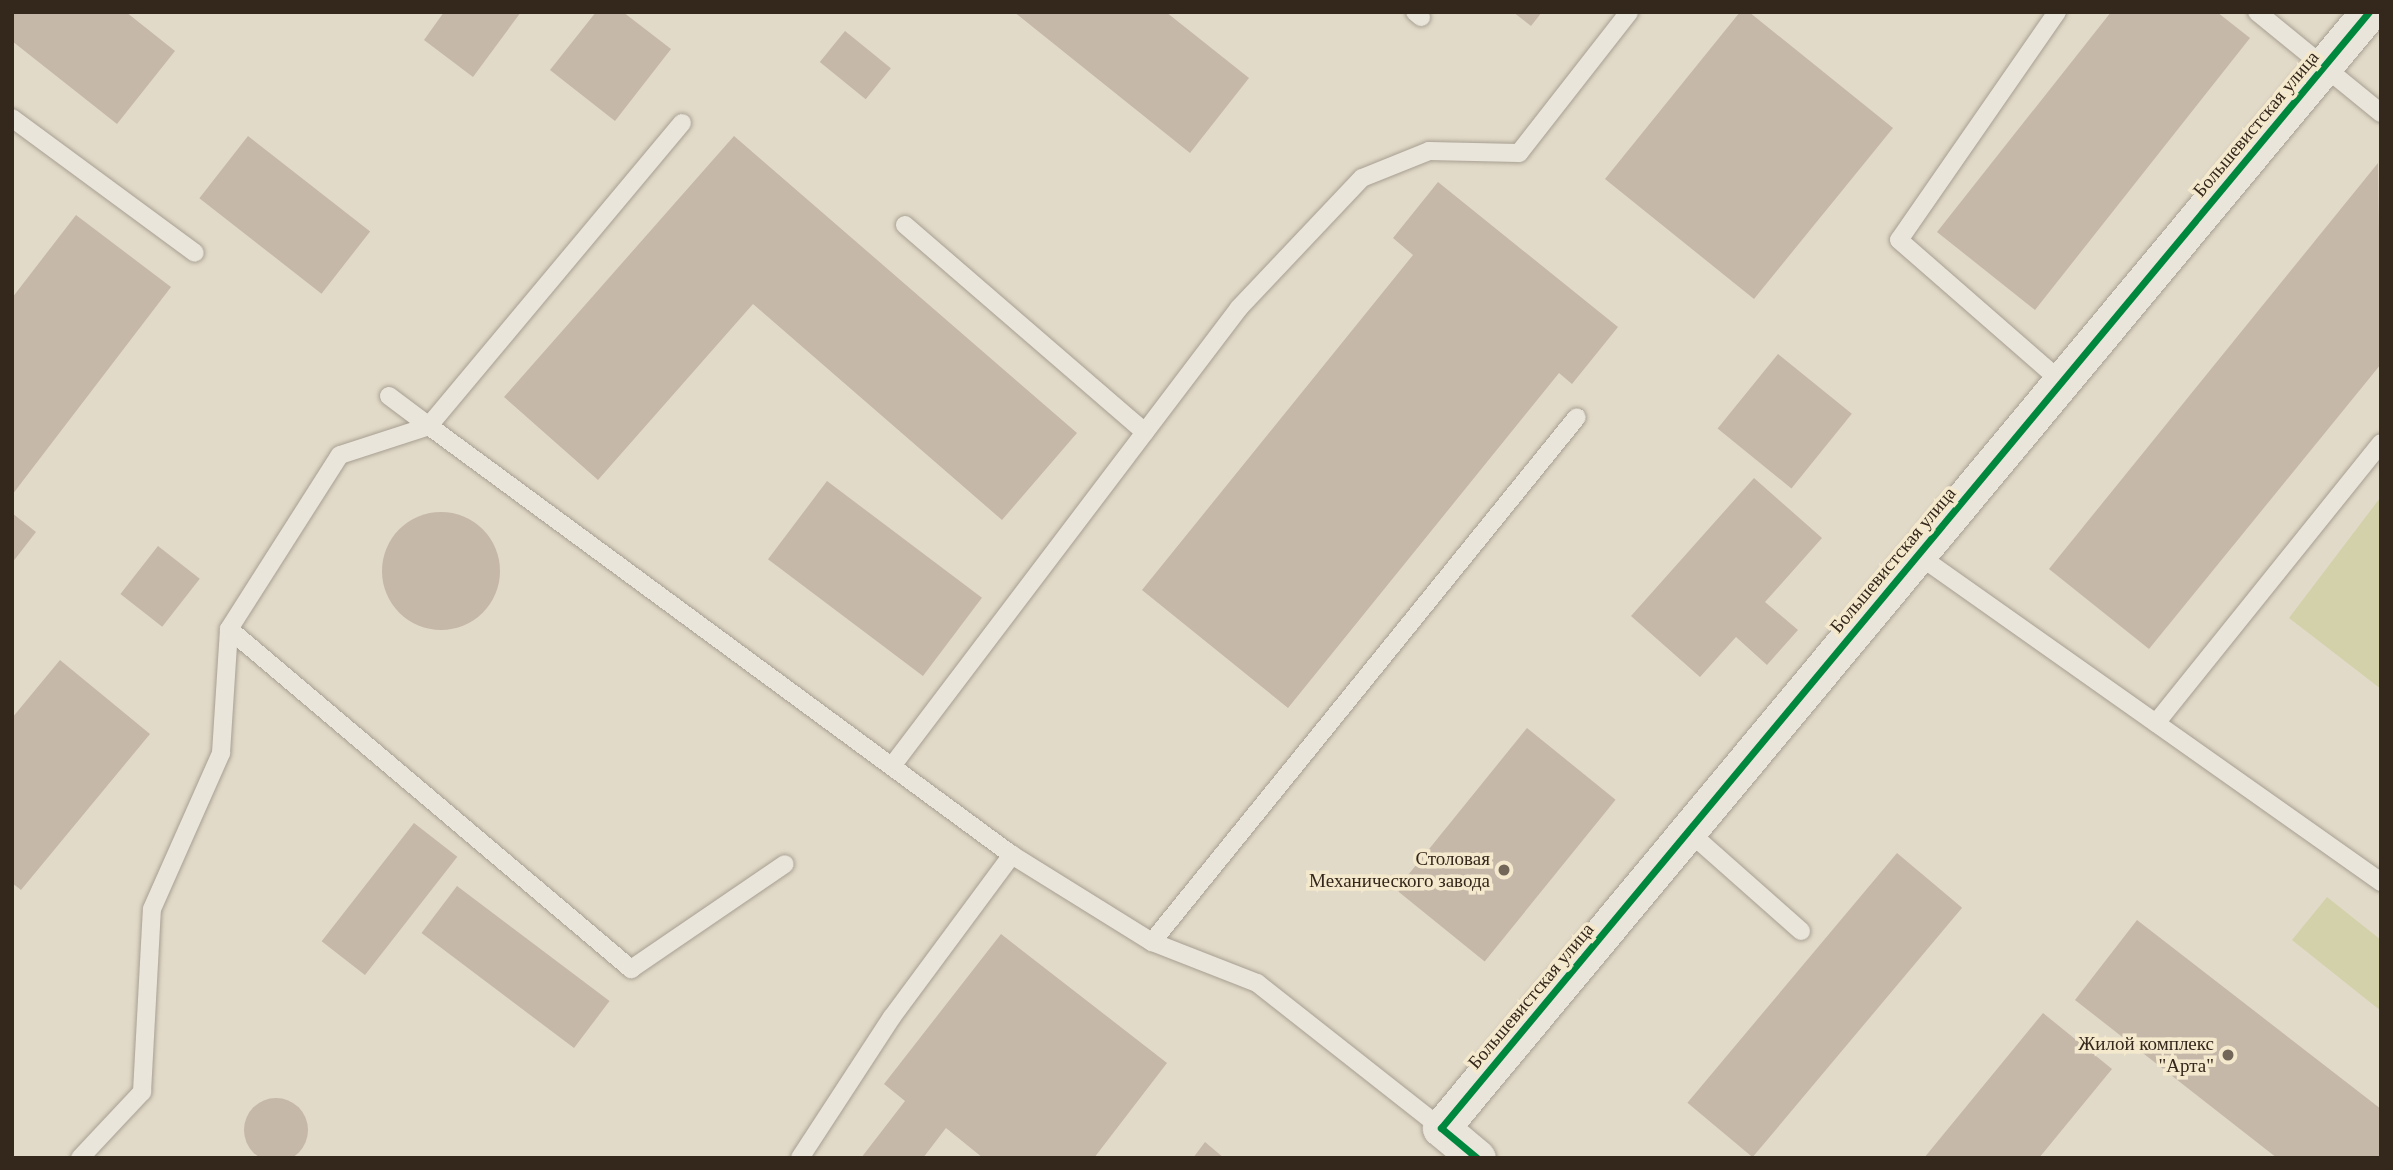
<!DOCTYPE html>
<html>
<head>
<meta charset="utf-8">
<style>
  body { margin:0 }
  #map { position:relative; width:2393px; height:1170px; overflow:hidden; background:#e2dac8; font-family:Georgia,serif }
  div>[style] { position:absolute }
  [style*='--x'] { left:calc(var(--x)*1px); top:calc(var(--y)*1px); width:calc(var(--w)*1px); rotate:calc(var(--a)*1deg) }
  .green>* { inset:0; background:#d2d1aa }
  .building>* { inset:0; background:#c5b8a9; transform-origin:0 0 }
  .round { border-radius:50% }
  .roads { filter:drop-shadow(0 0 2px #a79f92) drop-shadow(0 0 2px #a79f92) }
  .lane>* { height:18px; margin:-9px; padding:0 9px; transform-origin:9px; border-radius:9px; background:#eae5da }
  .street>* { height:37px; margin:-18.5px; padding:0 18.5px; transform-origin:18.5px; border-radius:18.5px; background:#eae5da }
  .cycleway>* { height:7px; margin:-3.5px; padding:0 3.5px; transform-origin:3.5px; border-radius:3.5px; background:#00873e }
  .dots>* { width:19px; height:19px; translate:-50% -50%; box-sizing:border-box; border:4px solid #f5e9cd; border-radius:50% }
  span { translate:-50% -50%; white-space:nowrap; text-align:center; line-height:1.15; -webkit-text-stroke:7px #f5e9cd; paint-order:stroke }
  .street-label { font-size:19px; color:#34271b }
  .poi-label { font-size:19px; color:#34271b }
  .right { translate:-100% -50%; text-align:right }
  .frame { position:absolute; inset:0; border:14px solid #34271b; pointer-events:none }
</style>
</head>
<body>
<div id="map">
  <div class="green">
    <div style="clip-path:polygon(2380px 498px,2381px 499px,2381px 689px,2289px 618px)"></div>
    <div style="clip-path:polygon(2327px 897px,2381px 940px,2381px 1011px,2292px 940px)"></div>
  </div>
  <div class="building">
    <div style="clip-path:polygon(12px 12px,126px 12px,175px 51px,117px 124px,12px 41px)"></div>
    <div style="clip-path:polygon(444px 12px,521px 12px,473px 77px,424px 40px)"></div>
    <div style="clip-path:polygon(596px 12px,623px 12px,671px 49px,615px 121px,550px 70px)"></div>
    <div style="clip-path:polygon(1014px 12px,1166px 12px,1249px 78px,1190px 153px)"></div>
    <div style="clip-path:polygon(1513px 12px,1542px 12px,1531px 26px)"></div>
    <div style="clip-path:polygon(1740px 12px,1749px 12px,1893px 128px,1754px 299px,1605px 179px)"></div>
    <div style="clip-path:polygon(2111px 12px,2217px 12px,2250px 38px,2035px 310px,1937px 232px)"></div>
    <div style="left:845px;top:31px;width:59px;height:40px;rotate:39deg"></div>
    <div style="left:248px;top:136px;width:155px;height:79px;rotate:38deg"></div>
    <div style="clip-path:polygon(734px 136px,1077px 433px,1002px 520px,753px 304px,598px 480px,504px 397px)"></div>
    <div style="clip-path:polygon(2378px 163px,2381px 364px,2149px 649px,2049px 569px)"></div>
    <div style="clip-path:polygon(1438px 182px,1618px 327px,1572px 384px,1559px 373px,1288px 708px,1142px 590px,1413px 255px,1393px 238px)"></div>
    <div style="clip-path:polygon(76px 215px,171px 287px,12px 495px,12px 298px)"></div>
    <div style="left:1778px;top:354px;width:95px;height:96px;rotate:39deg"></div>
    <div style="clip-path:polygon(1754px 478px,1822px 538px,1765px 602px,1798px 630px,1767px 665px,1736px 637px,1700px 677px,1631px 616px)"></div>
    <div style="left:827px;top:481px;width:194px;height:98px;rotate:37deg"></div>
    <div class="round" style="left:382px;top:512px;width:118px;height:118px"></div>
    <div style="clip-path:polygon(12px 513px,36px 532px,12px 563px)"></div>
    <div style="left:158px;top:546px;width:53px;height:61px;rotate:38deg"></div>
    <div style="clip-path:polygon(60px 660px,150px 734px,21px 890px,12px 883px,12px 718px)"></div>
    <div style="left:1527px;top:728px;width:114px;height:208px;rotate:39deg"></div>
    <div style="left:414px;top:823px;width:55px;height:150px;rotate:38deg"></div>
    <div style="left:1897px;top:853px;width:85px;height:326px;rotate:40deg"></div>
    <div style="left:457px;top:886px;width:191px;height:59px;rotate:37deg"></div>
    <div style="clip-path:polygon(2137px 920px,2381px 1109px,2381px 1158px,2277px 1158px,2075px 1000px)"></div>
    <div style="clip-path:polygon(1001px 934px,1167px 1063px,1094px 1158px,983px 1158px,946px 1128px,923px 1158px,861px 1158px,905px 1101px,884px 1084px)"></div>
    <div style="clip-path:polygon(2043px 1013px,2112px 1069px,2039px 1158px,1924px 1158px)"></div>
    <div class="round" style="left:244px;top:1098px;width:64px;height:64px"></div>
    <div style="clip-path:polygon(1205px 1142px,1224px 1158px,1193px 1158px)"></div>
  </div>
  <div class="roads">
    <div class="lane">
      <div style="--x:1415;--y:12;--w:8;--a:40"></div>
      <div style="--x:2057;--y:12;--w:277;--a:124.7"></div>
      <div style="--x:1899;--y:240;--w:216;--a:41.1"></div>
      <div style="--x:2257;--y:12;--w:160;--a:39.2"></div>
      <div style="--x:12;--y:118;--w:227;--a:36.4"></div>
      <div style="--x:682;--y:123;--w:395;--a:129.9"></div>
      <div style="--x:429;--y:426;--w:724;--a:36.35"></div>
      <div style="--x:1012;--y:855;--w:165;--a:31.9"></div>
      <div style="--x:1152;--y:942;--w:113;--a:21.3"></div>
      <div style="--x:1257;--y:983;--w:234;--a:38.2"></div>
      <div style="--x:905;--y:225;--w:317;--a:40.8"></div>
      <div style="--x:1918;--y:555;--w:567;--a:35.23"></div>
      <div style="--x:229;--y:629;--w:527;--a:40.22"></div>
      <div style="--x:631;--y:969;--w:186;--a:-34.3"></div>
      <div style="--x:2156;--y:723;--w:359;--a:-51.2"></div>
      <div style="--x:892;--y:766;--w:575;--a:-52.85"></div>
      <div style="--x:1239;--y:308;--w:179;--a:-46.6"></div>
      <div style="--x:1362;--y:178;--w:72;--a:-21.9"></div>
      <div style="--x:1429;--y:151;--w:90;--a:1.3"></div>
      <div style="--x:1519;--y:153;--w:179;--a:-52"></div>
      <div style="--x:1688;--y:831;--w:151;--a:41.5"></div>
      <div style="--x:1152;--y:942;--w:675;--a:-51.01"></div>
      <div style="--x:80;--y:1158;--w:91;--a:-46.8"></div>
      <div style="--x:142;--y:1092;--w:183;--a:-86.9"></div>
      <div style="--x:152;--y:909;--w:171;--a:-66.1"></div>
      <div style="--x:221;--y:753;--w:124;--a:-86.3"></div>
      <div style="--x:229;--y:629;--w:206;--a:-57.5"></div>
      <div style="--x:340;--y:455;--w:94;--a:-18"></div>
      <div style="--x:429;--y:426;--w:50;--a:-143.1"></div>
      <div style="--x:800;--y:1158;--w:168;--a:-56.9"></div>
      <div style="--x:892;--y:1017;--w:202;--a:-53.5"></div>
    </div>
    <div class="street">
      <div style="--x:1477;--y:1158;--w:47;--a:-140.2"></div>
      <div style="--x:1441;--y:1128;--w:1451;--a:-50.26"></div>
    </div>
  </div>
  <div class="cycleway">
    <div style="--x:1477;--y:1158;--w:47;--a:-140.2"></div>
    <div style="--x:1441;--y:1128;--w:1451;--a:-50.26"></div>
  </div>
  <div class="dots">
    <div style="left:1504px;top:870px;background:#716658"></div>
    <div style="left:2228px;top:1055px;background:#716658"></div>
  </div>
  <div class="street-label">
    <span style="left:2256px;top:124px;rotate:-50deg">Большевистская улица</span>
    <span style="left:1893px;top:560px;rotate:-50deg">Большевистская улица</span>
    <span style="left:1531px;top:996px;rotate:-50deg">Большевистская улица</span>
  </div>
  <div class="poi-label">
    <span class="right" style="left:1490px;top:870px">Столовая<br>Механического завода</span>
    <span class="right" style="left:2214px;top:1055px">Жилой комплекс<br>"Арта"</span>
  </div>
  <div class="frame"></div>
</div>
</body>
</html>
